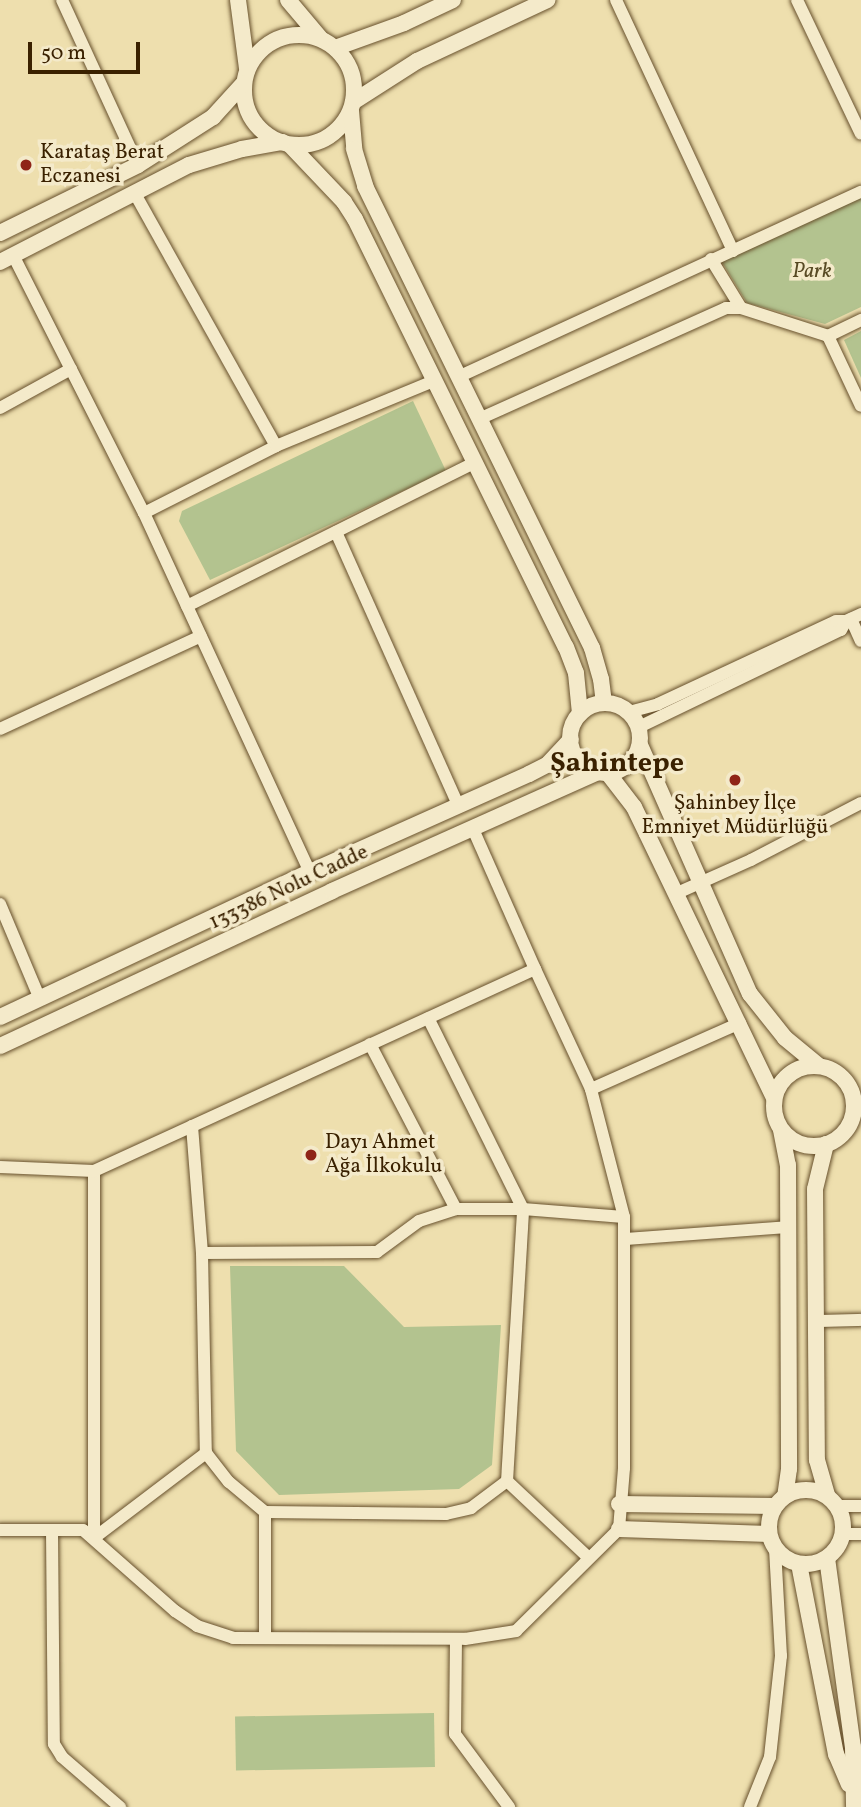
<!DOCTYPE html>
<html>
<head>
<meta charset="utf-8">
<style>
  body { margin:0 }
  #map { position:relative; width:861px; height:1807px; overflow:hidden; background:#eedfae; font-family:Vollkorn,serif }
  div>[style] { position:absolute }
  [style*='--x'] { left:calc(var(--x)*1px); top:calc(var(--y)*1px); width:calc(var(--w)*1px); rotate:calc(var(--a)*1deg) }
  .green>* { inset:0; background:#b3c38f; transform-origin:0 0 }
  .roads { filter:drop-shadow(0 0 2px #67502c) drop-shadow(0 0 2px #67502c) }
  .minor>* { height:12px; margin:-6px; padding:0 6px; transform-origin:6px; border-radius:6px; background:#f4eaca }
  .tertiary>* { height:16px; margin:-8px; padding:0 8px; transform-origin:8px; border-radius:8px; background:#f4eaca }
  .tertiary>.ring { margin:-8px; padding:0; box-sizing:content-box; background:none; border:16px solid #f4eaca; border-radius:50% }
  .dots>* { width:19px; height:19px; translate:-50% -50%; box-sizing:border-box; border:4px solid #f4eaca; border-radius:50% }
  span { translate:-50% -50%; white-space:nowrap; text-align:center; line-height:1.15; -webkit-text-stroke:7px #f4eaca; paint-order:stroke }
  .poi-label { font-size:21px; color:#3a2100 }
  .left { translate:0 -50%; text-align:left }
  .park-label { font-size:21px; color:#584a24; font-style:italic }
  .street-label { font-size:21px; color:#3a2100 }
  .district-label { font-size:28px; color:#3a2100; font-weight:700 }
  .scale { position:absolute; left:28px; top:42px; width:112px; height:32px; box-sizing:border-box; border:4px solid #3a2100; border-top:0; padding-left:9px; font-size:21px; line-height:24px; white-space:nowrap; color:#3a2100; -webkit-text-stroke:5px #f4eaca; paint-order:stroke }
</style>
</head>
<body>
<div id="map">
  <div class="green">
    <div style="clip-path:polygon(861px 196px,861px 307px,825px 324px,747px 303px,722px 262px)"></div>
    <div style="clip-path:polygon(861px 331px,861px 378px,844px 340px)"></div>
    <div style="clip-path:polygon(413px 401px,446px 471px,210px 580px,179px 521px,182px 511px)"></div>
    <div style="clip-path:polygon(230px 1266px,344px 1266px,404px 1327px,501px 1325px,492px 1465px,459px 1489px,279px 1495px,236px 1451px)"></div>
    <div style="left:434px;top:1713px;width:54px;height:199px;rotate:89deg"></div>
  </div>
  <div class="roads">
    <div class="minor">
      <div style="--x:62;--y:0;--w:182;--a:65.3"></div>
      <div style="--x:616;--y:0;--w:277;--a:65"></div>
      <div style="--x:797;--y:0;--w:148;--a:64.5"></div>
      <div style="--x:134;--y:192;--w:291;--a:60.8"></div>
      <div style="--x:13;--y:255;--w:289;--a:63.1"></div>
      <div style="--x:144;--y:513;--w:148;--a:-26.9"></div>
      <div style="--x:276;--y:446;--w:171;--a:-22.4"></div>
      <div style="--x:711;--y:259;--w:57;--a:58.5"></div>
      <div style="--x:828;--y:336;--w:77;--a:64.8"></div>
      <div style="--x:458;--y:377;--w:443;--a:-24.7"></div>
      <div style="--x:0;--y:408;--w:81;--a:-28.8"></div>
      <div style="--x:479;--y:419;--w:271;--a:-24.2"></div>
      <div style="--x:726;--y:308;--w:15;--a:0"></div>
      <div style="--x:741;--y:308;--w:91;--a:17.8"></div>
      <div style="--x:828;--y:336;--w:37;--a:-26"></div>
      <div style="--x:144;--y:513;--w:396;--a:65.2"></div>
      <div style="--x:336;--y:532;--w:299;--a:65.9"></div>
      <div style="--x:187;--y:606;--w:321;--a:-26.5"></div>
      <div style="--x:851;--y:619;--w:24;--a:66"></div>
      <div style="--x:629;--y:712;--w:30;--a:-15"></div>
      <div style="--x:658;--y:704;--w:196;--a:-25"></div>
      <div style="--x:836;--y:621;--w:10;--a:0"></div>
      <div style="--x:639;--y:727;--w:224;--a:-25.7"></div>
      <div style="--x:841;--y:630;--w:10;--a:-61"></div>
      <div style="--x:846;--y:621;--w:17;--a:-25"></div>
      <div style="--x:0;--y:729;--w:221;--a:-24.8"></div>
      <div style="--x:675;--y:894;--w:83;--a:-24.1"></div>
      <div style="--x:751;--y:860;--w:124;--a:-27.4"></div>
      <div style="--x:0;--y:904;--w:103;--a:67.2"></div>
      <div style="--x:370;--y:1044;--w:186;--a:62.5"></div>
      <div style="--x:591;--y:1089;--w:163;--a:-23.9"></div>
      <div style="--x:192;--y:1126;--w:127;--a:85.5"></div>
      <div style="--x:202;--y:1253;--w:200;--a:88.9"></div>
      <div style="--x:206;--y:1453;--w:37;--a:52"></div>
      <div style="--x:229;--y:1482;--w:47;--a:39.8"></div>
      <div style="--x:265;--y:1512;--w:181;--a:0.6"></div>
      <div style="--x:446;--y:1514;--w:26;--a:-13"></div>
      <div style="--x:471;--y:1508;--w:45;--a:-36.9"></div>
      <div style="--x:507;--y:1481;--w:272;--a:-86.6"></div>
      <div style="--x:523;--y:1209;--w:213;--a:-116.4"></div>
      <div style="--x:0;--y:1167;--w:94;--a:2.4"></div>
      <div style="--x:94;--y:1171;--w:367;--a:90"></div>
      <div style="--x:94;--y:1171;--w:485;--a:-24.6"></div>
      <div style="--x:535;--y:969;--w:153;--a:-113.9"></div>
      <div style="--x:625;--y:1239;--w:163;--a:-4.2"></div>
      <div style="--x:202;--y:1253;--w:175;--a:-0.3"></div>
      <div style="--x:377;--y:1252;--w:52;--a:-36.4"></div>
      <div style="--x:419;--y:1221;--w:39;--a:-18"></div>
      <div style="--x:456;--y:1209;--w:67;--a:0"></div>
      <div style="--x:523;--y:1209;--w:101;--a:4.5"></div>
      <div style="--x:816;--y:1321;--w:45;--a:-1.3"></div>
      <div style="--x:507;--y:1481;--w:112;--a:43.2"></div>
      <div style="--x:838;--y:1506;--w:23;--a:0"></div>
      <div style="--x:0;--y:1530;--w:83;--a:0"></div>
      <div style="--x:83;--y:1530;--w:123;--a:41.4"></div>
      <div style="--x:175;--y:1611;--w:27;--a:34"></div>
      <div style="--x:197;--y:1626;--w:38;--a:18"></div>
      <div style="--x:233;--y:1638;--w:232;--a:0.2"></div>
      <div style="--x:465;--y:1639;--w:52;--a:-8.9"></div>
      <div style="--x:516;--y:1631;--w:145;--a:-44.7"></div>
      <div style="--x:619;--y:1529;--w:61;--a:-85.3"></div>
      <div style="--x:624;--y:1468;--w:251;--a:-90"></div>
      <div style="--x:624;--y:1217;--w:132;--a:-104.5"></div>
      <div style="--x:591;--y:1089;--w:132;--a:-115"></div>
      <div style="--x:52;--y:1530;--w:214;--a:89.5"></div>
      <div style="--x:54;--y:1744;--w:15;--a:58"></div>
      <div style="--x:62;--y:1757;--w:77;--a:40.8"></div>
      <div style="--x:843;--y:1534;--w:18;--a:0"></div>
      <div style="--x:94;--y:1538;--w:141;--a:-37.2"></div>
      <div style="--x:265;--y:1638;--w:126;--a:-90"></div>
      <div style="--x:456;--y:1639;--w:95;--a:90.6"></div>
      <div style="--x:455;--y:1734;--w:91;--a:53.5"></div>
      <div style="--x:750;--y:1807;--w:54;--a:-68.2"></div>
      <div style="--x:770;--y:1757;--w:102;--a:-83.8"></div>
      <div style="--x:781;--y:1656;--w:108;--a:-93.2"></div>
    </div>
    <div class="tertiary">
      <div style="--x:238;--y:0;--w:69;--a:82.5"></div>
      <div style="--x:288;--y:0;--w:51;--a:49.8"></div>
      <div class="ring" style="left:244px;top:35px;width:94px;height:94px"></div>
      <div style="--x:335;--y:48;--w:73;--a:-19.9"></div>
      <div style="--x:404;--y:23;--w:54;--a:-25.1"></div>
      <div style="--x:353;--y:102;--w:76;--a:-32.6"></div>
      <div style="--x:417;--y:61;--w:144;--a:-25.1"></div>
      <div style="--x:351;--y:111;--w:38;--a:85"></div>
      <div style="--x:354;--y:149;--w:39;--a:73"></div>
      <div style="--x:365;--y:186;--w:515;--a:63.83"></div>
      <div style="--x:592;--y:648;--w:32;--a:74"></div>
      <div style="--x:601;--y:679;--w:24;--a:83"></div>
      <div style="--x:290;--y:145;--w:79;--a:46.5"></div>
      <div style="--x:344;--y:202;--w:20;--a:57"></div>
      <div style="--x:355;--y:219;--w:477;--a:63.8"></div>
      <div style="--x:566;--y:647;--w:28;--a:69"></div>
      <div style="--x:576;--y:673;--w:41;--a:84.4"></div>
      <div style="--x:0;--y:233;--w:154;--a:-26.2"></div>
      <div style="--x:138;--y:165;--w:89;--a:-32.6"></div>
      <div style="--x:213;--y:117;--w:45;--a:-47.7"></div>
      <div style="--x:0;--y:262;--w:212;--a:-27.2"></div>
      <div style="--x:189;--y:165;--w:55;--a:-16.8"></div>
      <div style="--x:242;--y:149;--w:41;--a:-9.9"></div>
      <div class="ring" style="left:570px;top:703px;width:54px;height:54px"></div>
      <div style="--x:640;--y:745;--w:272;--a:66.2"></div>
      <div style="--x:750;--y:994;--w:56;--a:51.5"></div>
      <div style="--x:785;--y:1038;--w:44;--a:39.5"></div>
      <div style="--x:607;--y:772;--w:44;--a:52.4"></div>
      <div style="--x:634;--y:807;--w:323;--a:64.3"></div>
      <div style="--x:0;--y:1017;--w:342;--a:-25.1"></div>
      <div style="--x:310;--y:872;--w:240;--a:-24.1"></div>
      <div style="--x:529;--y:774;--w:20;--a:-27"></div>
      <div style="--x:547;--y:765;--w:35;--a:-47"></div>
      <div style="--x:0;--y:1046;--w:366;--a:-25"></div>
      <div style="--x:332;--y:891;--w:291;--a:-24.1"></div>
      <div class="ring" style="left:774px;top:1066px;width:64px;height:64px"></div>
      <div style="--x:781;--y:1130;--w:36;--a:79"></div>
      <div style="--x:788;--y:1165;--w:304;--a:89.8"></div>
      <div style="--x:789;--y:1469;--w:27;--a:98"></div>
      <div style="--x:826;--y:1144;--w:46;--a:103.7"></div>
      <div style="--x:815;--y:1189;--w:271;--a:89.6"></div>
      <div style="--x:817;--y:1460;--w:37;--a:74"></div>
      <div class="ring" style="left:769px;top:1490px;width:58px;height:58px"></div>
      <div style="--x:619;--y:1504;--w:156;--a:0.7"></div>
      <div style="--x:619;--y:1529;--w:150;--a:1.9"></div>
      <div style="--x:827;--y:1558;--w:191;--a:82.2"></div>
      <div style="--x:853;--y:1747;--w:60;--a:89"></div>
      <div style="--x:799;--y:1564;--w:194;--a:79"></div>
      <div style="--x:836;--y:1754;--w:33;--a:67"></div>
    </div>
  </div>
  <div class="dots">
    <div style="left:26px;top:165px;background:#8f2418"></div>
    <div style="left:735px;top:780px;background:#8f2418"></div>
    <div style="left:311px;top:1155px;background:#8f2418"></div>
  </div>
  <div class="poi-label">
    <span class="left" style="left:40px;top:165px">Karataş Berat<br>Eczanesi</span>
    <span style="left:735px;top:816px">Şahinbey İlçe<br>Emniyet Müdürlüğü</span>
    <span class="left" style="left:325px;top:1155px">Dayı Ahmet<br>Ağa İlkokulu</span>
  </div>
  <div class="park-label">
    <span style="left:812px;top:272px">Park</span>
  </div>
  <div class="street-label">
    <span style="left:289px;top:888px;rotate:-25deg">133386 Nolu Cadde</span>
  </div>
  <div class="district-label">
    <span style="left:617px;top:764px">Şahintepe</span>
  </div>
  <div class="scale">50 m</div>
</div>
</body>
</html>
